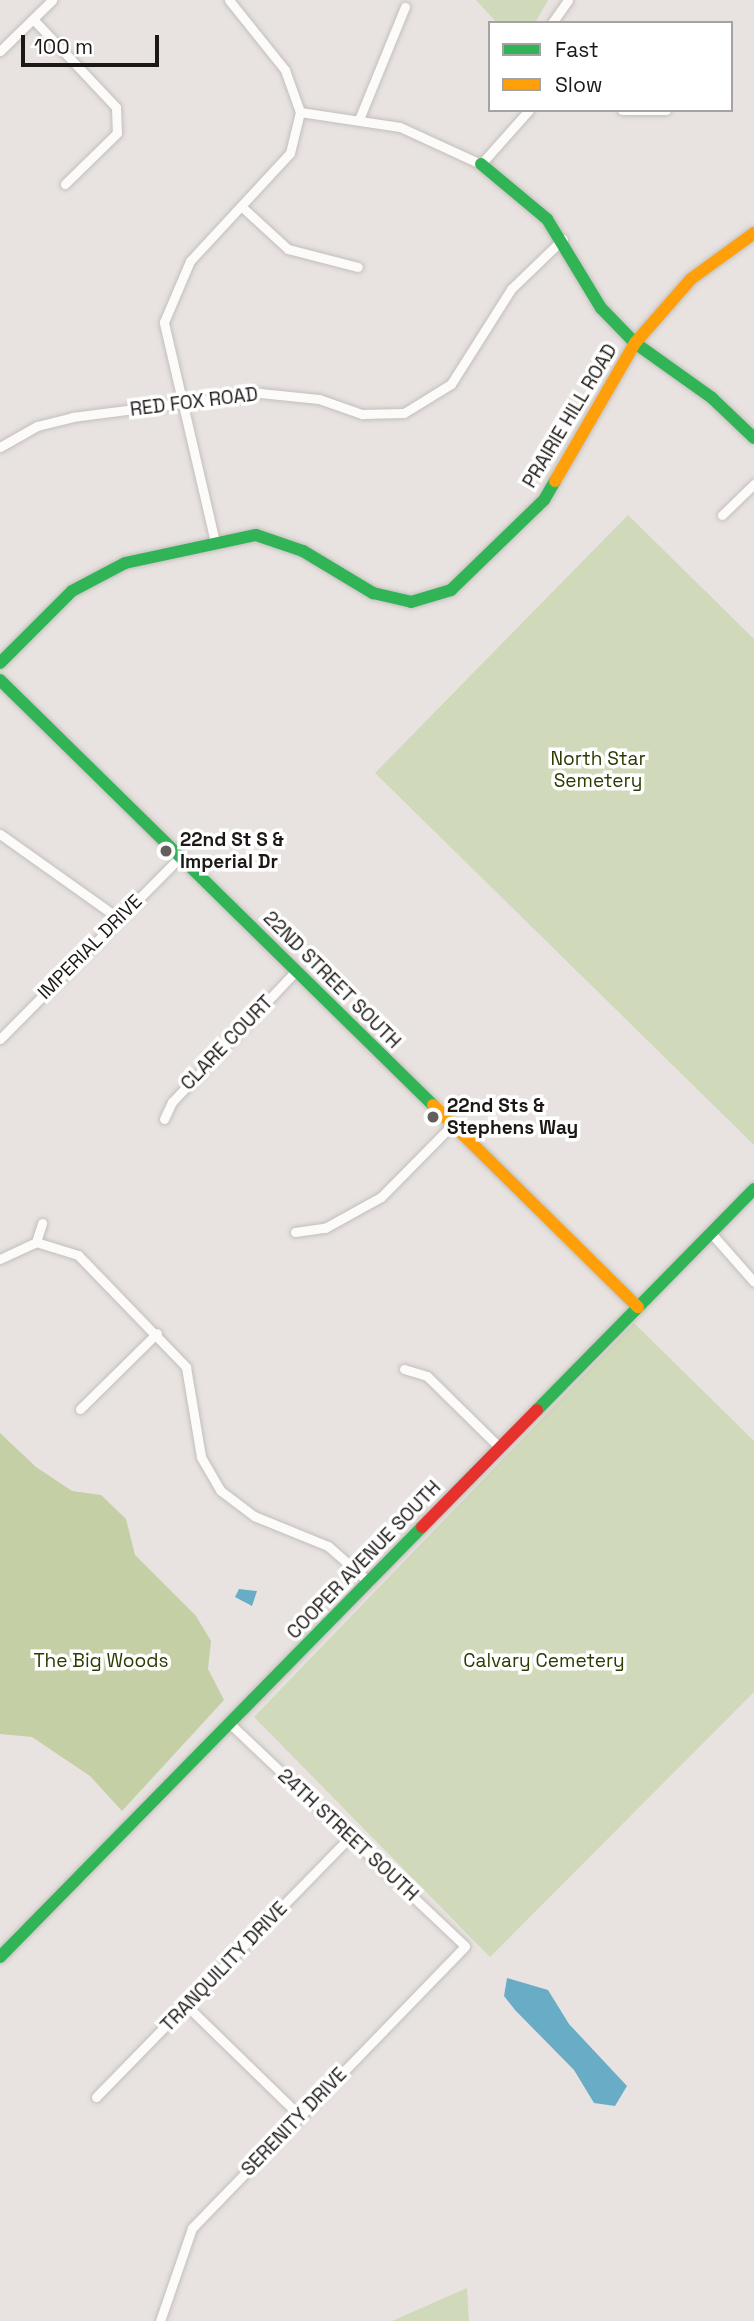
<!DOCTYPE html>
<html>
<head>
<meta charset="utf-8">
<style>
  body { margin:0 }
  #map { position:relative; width:754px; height:2321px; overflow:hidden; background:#e8e3e0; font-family:"Space Grotesk",sans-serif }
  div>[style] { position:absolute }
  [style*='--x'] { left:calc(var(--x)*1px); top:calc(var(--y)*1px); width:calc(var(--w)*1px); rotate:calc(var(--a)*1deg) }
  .green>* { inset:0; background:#d0d9ba }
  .forest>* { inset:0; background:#c4cfa5 }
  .water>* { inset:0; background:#69acc5 }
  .roads { filter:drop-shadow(0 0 2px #c2bfbc) drop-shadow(0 0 2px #c2bfbc) }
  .street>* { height:9px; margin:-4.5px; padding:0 4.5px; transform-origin:4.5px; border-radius:4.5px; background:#fcfbfa }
  .fast>* { height:12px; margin:-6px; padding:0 6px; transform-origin:6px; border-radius:6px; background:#30b455 }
  .slow>* { height:12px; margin:-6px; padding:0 6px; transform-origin:6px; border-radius:6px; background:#ff9f0a }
  .jam>* { height:12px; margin:-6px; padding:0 6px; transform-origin:6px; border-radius:6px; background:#e5322d }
  .dots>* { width:19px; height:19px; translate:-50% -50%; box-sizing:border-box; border:4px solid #fff; border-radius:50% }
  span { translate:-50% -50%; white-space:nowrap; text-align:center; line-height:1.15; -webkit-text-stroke:7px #fff; paint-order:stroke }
  .street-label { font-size:19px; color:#1c1816 }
  .park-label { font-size:19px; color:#2c3b01 }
  .poi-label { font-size:19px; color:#1c1816; font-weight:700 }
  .left { translate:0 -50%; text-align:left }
  .legend { position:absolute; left:488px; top:21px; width:245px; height:91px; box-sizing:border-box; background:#fff; border:2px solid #a4a3a2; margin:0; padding:9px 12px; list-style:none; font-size:21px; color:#1c1816 }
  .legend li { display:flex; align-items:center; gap:14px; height:35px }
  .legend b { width:35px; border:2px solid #a4a3a2 }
  .scale { position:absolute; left:21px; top:35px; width:138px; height:32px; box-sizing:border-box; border:4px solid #1c1816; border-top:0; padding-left:9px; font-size:21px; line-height:24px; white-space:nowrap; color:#1c1816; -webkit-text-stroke:5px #fff; paint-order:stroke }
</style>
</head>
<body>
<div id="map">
  <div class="green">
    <div style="clip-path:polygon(476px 0,548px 0,535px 23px,497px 23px)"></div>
    <div style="clip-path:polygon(628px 515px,754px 639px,754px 1145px,375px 773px)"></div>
    <div style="clip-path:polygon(634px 1323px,754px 1441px,754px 1692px,490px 1957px,254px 1717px)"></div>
    <div style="clip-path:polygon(467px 2288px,469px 2321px,392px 2321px)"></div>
  </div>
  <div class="forest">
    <div style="clip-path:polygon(0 1433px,36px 1467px,72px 1491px,101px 1495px,126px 1519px,135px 1555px,196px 1616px,211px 1641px,208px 1669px,224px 1700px,122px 1811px,90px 1776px,32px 1737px,0 1734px)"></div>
  </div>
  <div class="water">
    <div style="clip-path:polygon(239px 1589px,257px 1591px,252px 1606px,235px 1597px)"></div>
    <div style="clip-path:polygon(507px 1978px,548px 1990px,569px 2024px,627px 2086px,615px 2106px,594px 2103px,574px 2070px,515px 2010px,504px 1996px)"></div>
  </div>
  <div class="roads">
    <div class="street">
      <div style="--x:229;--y:0;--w:90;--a:51.3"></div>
      <div style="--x:285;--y:70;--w:45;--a:70.3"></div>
      <div style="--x:33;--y:19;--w:121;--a:46.7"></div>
      <div style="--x:116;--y:107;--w:26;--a:88"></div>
      <div style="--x:117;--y:133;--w:73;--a:135.6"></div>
      <div style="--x:552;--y:23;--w:28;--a:-55"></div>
      <div style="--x:0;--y:51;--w:73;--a:-44.4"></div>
      <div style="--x:622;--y:110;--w:44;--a:0"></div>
      <div style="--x:300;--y:112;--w:101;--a:8.5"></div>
      <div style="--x:400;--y:127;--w:89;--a:24.6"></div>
      <div style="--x:481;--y:164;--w:72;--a:-48.4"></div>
      <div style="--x:360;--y:117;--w:119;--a:-67.8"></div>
      <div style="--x:241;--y:206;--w:64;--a:42.5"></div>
      <div style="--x:288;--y:249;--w:72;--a:14.4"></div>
      <div style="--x:0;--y:447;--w:43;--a:-29.6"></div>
      <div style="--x:37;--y:426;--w:36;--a:-14"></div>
      <div style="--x:72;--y:417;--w:190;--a:-7.3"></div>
      <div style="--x:260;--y:393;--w:59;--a:5.8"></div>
      <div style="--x:319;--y:399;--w:46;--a:19.2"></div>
      <div style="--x:362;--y:414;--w:42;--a:-1.4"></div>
      <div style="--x:404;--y:413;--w:55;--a:-31.7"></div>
      <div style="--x:451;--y:384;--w:112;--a:-57.7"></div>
      <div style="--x:511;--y:289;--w:72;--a:-43.9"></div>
      <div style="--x:722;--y:515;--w:45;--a:-44.1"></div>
      <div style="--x:215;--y:542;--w:226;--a:-103.1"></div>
      <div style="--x:164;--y:322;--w:66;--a:-66.9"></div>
      <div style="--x:190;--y:261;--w:147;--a:-47.2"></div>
      <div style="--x:290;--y:153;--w:42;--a:-76.3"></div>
      <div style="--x:0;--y:834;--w:145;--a:35.4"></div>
      <div style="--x:0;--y:1039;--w:256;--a:-45.3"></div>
      <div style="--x:164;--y:1119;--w:19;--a:-65"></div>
      <div style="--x:172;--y:1102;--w:180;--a:-46.6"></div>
      <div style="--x:295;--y:1232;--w:30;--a:-8"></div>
      <div style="--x:325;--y:1228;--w:64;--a:-29"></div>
      <div style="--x:381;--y:1197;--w:101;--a:-45.4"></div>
      <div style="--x:711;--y:1233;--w:65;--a:48.7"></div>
      <div style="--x:36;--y:1242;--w:20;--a:-72"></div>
      <div style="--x:0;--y:1259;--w:40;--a:-25"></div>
      <div style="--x:36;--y:1242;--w:44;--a:17.2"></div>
      <div style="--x:78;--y:1255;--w:156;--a:46"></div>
      <div style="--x:186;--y:1367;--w:91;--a:80.5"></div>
      <div style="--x:201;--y:1457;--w:39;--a:60"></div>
      <div style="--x:221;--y:1491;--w:41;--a:37.1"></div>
      <div style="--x:254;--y:1516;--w:80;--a:22.1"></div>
      <div style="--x:328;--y:1546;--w:55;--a:41.3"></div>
      <div style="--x:404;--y:1369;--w:24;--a:17"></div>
      <div style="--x:427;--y:1376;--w:103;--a:44.6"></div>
      <div style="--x:80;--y:1409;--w:108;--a:-44.6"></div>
      <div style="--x:187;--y:2006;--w:158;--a:44.2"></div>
      <div style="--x:96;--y:2097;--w:365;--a:-45.7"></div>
      <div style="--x:160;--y:2321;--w:98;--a:-71"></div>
      <div style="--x:192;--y:2228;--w:392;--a:-45.9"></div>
      <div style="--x:465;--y:1946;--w:323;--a:-136.6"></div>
    </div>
    <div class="fast">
      <div style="--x:481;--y:164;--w:86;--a:39.8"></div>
      <div style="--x:547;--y:219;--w:104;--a:58.8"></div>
      <div style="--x:601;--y:308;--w:49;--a:45.8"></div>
      <div style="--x:635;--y:343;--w:95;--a:35.5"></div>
      <div style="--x:712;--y:398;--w:58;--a:43.6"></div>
      <div style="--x:0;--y:663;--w:102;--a:-45"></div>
      <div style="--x:72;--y:591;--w:60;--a:-27.8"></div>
      <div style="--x:125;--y:563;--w:134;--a:-12.1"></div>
      <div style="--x:256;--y:535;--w:50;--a:18.8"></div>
      <div style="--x:303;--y:551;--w:82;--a:31"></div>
      <div style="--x:373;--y:593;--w:39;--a:13"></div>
      <div style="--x:411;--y:602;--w:42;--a:-16.7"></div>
      <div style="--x:451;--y:590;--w:129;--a:-44.1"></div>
      <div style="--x:544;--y:500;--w:22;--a:-60"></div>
      <div style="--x:0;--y:680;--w:607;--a:44.47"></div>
      <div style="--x:537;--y:1410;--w:310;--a:-45.5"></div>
      <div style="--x:0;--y:1957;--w:602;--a:-45.54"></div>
    </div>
    <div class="slow">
      <div style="--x:555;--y:481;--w:160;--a:-59.9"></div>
      <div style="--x:635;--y:343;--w:85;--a:-48.8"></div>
      <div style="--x:691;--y:279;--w:78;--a:-36.1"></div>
      <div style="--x:433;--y:1105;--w:288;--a:44.6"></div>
    </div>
    <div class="jam">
      <div style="--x:422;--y:1527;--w:164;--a:-45.5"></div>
    </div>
  </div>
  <div class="dots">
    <div style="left:166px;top:851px;background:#635f5d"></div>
    <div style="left:433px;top:1117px;background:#635f5d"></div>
  </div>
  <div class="street-label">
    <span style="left:194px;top:402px;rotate:-7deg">RED FOX ROAD</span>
    <span style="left:570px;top:416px;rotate:-59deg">PRAIRIE HILL ROAD</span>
    <span style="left:90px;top:947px;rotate:-45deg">IMPERIAL DRIVE</span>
    <span style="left:332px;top:980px;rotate:45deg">22ND STREET SOUTH</span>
    <span style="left:227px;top:1043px;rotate:-46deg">CLARE COURT</span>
    <span style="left:364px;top:1560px;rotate:-46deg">COOPER AVENUE SOUTH</span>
    <span style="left:348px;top:1835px;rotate:43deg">24TH STREET SOUTH</span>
    <span style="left:224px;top:1967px;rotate:-46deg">TRANQUILITY DRIVE</span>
    <span style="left:294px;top:2122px;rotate:-46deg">SERENITY DRIVE</span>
  </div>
  <div class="park-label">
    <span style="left:598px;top:770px">North Star<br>Semetery</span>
    <span style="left:101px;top:1661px">The Big Woods</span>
    <span style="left:544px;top:1661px">Calvary Cemetery</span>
  </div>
  <div class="poi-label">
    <span class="left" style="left:180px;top:851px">22nd St S &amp;<br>Imperial Dr</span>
    <span class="left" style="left:447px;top:1117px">22nd Sts &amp;<br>Stephens Way</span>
  </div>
  <ul class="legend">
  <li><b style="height:9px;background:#30b455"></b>Fast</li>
  <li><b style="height:9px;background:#ff9f0a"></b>Slow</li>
  </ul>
  <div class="scale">100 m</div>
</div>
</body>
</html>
